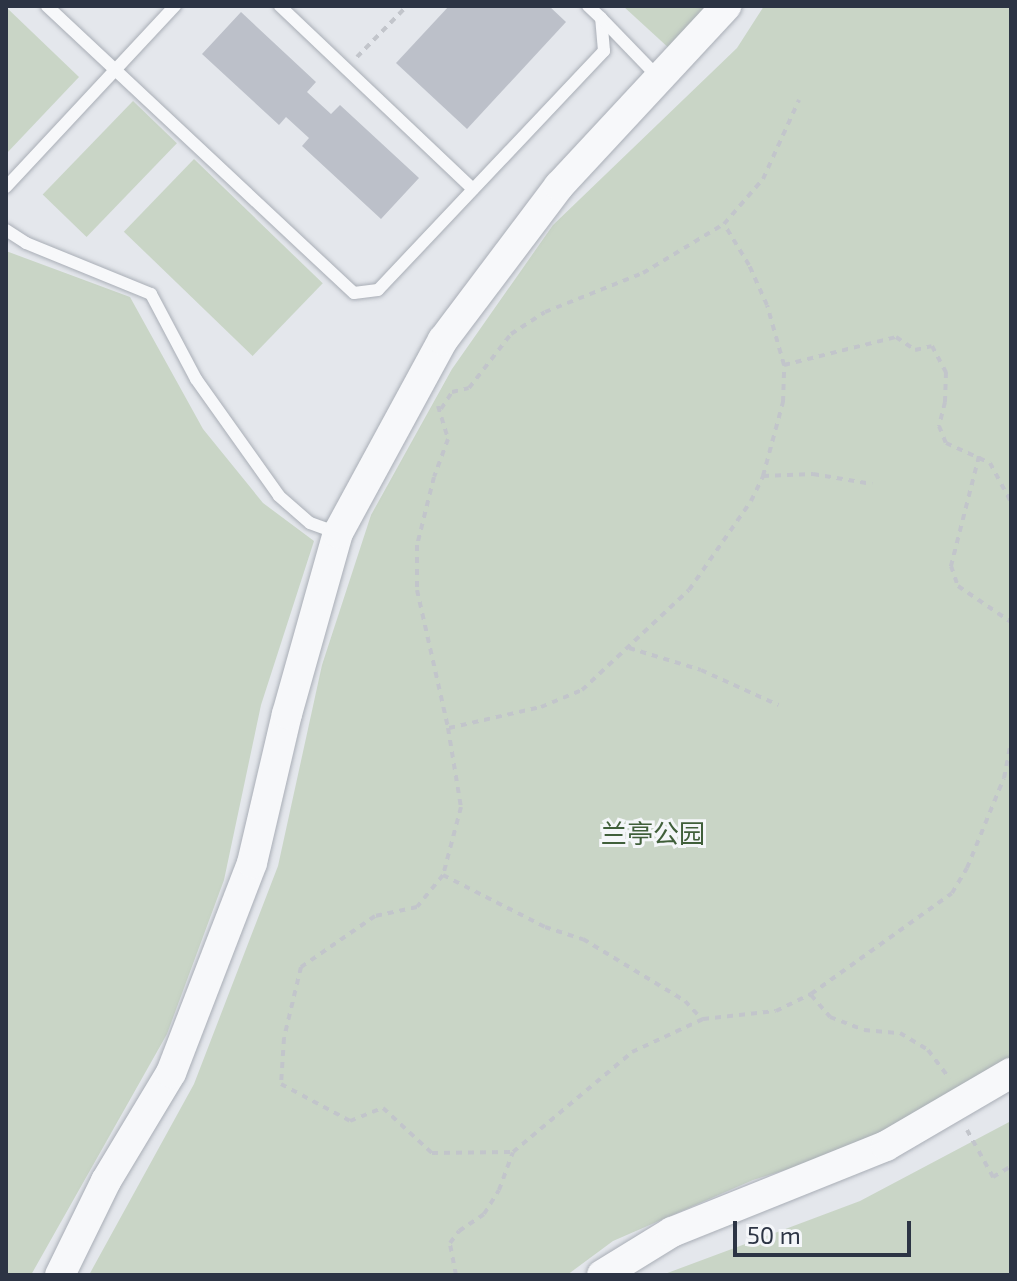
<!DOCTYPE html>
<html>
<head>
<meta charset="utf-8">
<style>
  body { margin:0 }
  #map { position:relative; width:1017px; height:1281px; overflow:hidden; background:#e4e7ec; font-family:"Exo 2","Noto Sans SC",sans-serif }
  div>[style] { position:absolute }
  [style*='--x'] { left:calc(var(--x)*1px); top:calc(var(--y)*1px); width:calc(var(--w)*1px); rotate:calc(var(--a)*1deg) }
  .green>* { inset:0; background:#c9d5c6; transform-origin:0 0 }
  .building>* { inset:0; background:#bcc0c9 }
  .path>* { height:4px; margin-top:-2px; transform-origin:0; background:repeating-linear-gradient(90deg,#c2c5cb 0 6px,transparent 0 12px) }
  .roads { filter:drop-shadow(0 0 2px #a9aeb6) drop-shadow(0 0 2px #a9aeb6) }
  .service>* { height:12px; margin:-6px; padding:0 6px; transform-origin:6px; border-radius:6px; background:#f7f8fa }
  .tertiary>* { height:30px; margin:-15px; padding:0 15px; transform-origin:15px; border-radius:15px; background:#f7f8fa }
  span { translate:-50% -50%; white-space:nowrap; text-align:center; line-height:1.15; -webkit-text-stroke:6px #f4f6f9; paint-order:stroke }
  .park-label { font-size:26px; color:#405f3a }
  .frame { position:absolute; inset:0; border:8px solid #2c3444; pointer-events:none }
  .scale { position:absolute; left:733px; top:1221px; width:178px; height:36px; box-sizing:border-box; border:4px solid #2c3444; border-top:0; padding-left:10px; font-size:24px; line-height:28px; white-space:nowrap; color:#2c3444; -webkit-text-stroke:6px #f4f6f9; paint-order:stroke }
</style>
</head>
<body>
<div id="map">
  <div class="green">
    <div style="clip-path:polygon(623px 6px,710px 6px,671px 50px)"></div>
    <div style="clip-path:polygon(764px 6px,1011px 6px,1011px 1057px,904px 1121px,830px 1156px,753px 1180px,613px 1241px,567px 1275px,89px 1275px,194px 1084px,278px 866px,322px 665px,371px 515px,452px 369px,553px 225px,737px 48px)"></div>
    <div style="clip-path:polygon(6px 7px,79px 77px,6px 154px)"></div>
    <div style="left:133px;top:101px;width:61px;height:130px;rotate:44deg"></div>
    <div style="left:194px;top:159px;width:179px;height:101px;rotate:44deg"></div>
    <div style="clip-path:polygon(6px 251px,130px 297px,203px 429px,263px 503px,314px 541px,261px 705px,224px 880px,167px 1034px,31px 1275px,6px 1275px)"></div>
    <div style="clip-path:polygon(1011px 1121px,1011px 1275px,662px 1275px,860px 1201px)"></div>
  </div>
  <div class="building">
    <div style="clip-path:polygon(449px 6px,549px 6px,566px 22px,467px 129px,396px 63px)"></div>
    <div style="clip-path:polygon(241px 12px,316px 82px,307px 92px,331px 114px,340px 105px,419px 178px,381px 219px,302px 146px,309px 138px,286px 117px,279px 125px,202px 54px)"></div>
  </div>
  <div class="path">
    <div style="--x:357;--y:57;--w:71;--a:-45.6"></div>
    <div style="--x:784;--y:365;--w:115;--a:-14"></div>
    <div style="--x:896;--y:337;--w:23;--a:34"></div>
    <div style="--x:915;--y:350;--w:17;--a:-13"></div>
    <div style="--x:932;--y:346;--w:30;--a:62"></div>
    <div style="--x:946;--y:372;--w:30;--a:92"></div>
    <div style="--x:945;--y:402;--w:25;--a:104"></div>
    <div style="--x:939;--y:426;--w:18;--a:68"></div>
    <div style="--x:946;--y:443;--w:48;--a:24.4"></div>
    <div style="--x:990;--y:463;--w:44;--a:61.7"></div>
    <div style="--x:438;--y:406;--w:34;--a:73"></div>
    <div style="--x:448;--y:439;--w:40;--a:110.2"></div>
    <div style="--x:434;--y:477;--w:70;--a:104"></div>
    <div style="--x:417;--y:545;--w:45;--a:90"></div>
    <div style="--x:417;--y:590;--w:141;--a:77.3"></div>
    <div style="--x:448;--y:728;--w:80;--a:80.7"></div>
    <div style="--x:461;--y:807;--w:70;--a:104.8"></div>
    <div style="--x:443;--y:875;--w:41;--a:129.1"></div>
    <div style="--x:417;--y:907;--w:43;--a:167.9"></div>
    <div style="--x:375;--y:916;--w:90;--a:145.4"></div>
    <div style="--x:301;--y:967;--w:73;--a:103.5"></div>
    <div style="--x:284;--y:1038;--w:46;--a:93.7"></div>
    <div style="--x:281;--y:1084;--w:78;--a:28.2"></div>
    <div style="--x:350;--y:1121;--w:35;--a:-22"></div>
    <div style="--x:383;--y:1108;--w:67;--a:42.6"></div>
    <div style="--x:432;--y:1153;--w:81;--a:-0.7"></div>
    <div style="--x:441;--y:409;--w:20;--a:-57"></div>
    <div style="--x:452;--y:392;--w:17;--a:-13"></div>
    <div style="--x:469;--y:388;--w:68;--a:-52.1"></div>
    <div style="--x:511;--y:334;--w:40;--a:-32.9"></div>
    <div style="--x:545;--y:312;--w:105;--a:-21.7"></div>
    <div style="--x:643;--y:273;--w:95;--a:-31.2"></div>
    <div style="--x:724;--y:224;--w:60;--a:-49.1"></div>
    <div style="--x:763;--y:179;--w:87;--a:-65.5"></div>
    <div style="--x:979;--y:456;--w:114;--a:104.3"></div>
    <div style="--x:951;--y:566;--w:21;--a:71"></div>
    <div style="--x:958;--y:586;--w:64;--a:34.2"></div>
    <div style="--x:763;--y:476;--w:50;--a:-2.3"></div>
    <div style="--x:813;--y:474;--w:60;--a:9.6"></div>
    <div style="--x:629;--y:648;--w:75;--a:17"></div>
    <div style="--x:701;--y:670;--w:85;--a:24.4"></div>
    <div style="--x:449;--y:728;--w:94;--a:-12.9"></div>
    <div style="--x:541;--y:707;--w:44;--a:-22.5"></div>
    <div style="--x:582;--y:690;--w:146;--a:-43.1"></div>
    <div style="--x:689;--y:590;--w:108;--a:-55.1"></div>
    <div style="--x:751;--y:501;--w:28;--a:-64"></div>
    <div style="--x:763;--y:476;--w:77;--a:-74.9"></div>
    <div style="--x:783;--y:402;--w:37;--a:-88"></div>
    <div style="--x:784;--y:365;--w:62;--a:-105.8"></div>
    <div style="--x:767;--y:305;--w:44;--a:-114.2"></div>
    <div style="--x:749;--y:265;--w:48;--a:-121.4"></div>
    <div style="--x:443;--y:875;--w:114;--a:27"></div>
    <div style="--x:545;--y:927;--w:40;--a:18"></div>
    <div style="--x:583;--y:939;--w:119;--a:31.3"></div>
    <div style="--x:685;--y:1001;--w:25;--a:47"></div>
    <div style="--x:811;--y:995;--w:29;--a:49"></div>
    <div style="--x:830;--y:1017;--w:36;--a:21"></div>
    <div style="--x:864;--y:1030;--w:36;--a:5"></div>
    <div style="--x:900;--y:1033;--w:33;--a:31"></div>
    <div style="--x:928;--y:1050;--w:36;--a:53"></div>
    <div style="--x:967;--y:1130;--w:54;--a:61"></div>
    <div style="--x:993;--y:1177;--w:21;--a:-31"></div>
    <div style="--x:456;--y:1275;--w:33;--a:-101"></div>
    <div style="--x:450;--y:1243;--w:15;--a:-53"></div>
    <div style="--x:459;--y:1231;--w:30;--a:-34"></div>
    <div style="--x:484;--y:1214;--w:28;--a:-58"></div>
    <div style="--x:499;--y:1190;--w:40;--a:-69.8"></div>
    <div style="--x:513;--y:1152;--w:155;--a:-40"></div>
    <div style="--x:632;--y:1052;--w:78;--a:-24.9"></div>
    <div style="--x:703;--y:1019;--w:73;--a:-6.3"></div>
    <div style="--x:776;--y:1011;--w:39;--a:-26"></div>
    <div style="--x:811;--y:994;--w:173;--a:-35.6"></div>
    <div style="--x:952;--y:893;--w:29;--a:-59"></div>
    <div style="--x:967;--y:868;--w:97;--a:-67.7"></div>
    <div style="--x:1004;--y:778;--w:37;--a:-79"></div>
  </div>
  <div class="roads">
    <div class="service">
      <div style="--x:47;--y:6;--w:420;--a:43.1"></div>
      <div style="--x:354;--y:293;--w:24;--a:-7"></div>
      <div style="--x:378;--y:290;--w:329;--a:-46.6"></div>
      <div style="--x:604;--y:51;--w:33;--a:-95"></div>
      <div style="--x:601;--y:18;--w:18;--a:-137"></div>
      <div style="--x:280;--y:6;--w:266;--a:43.5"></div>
      <div style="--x:601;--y:18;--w:83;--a:46"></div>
      <div style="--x:6;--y:187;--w:248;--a:-47"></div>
      <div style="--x:6;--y:230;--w:24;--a:33"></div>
      <div style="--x:26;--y:243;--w:135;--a:22.2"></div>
      <div style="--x:151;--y:294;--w:96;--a:62.1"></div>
      <div style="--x:196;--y:379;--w:143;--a:54.6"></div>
      <div style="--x:279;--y:496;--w:41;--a:41.1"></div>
      <div style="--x:310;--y:523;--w:30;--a:20"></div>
    </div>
    <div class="tertiary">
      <div style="--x:60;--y:1275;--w:105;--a:-63.9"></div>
      <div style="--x:106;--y:1181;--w:126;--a:-59"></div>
      <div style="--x:171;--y:1073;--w:225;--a:-68.9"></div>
      <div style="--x:252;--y:863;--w:153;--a:-76.8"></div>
      <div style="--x:287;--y:714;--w:188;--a:-74.3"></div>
      <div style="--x:338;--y:533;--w:220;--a:-61.5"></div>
      <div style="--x:443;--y:340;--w:193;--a:-53"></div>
      <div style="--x:559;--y:186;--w:246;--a:-47.1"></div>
      <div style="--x:602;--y:1275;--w:82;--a:-31.6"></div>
      <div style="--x:672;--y:1232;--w:231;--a:-21.9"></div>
      <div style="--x:886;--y:1146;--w:145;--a:-30.3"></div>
    </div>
  </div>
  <div class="park-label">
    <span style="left:653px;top:833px">兰亭公园</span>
  </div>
  <div class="frame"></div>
  <div class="scale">50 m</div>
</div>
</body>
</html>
